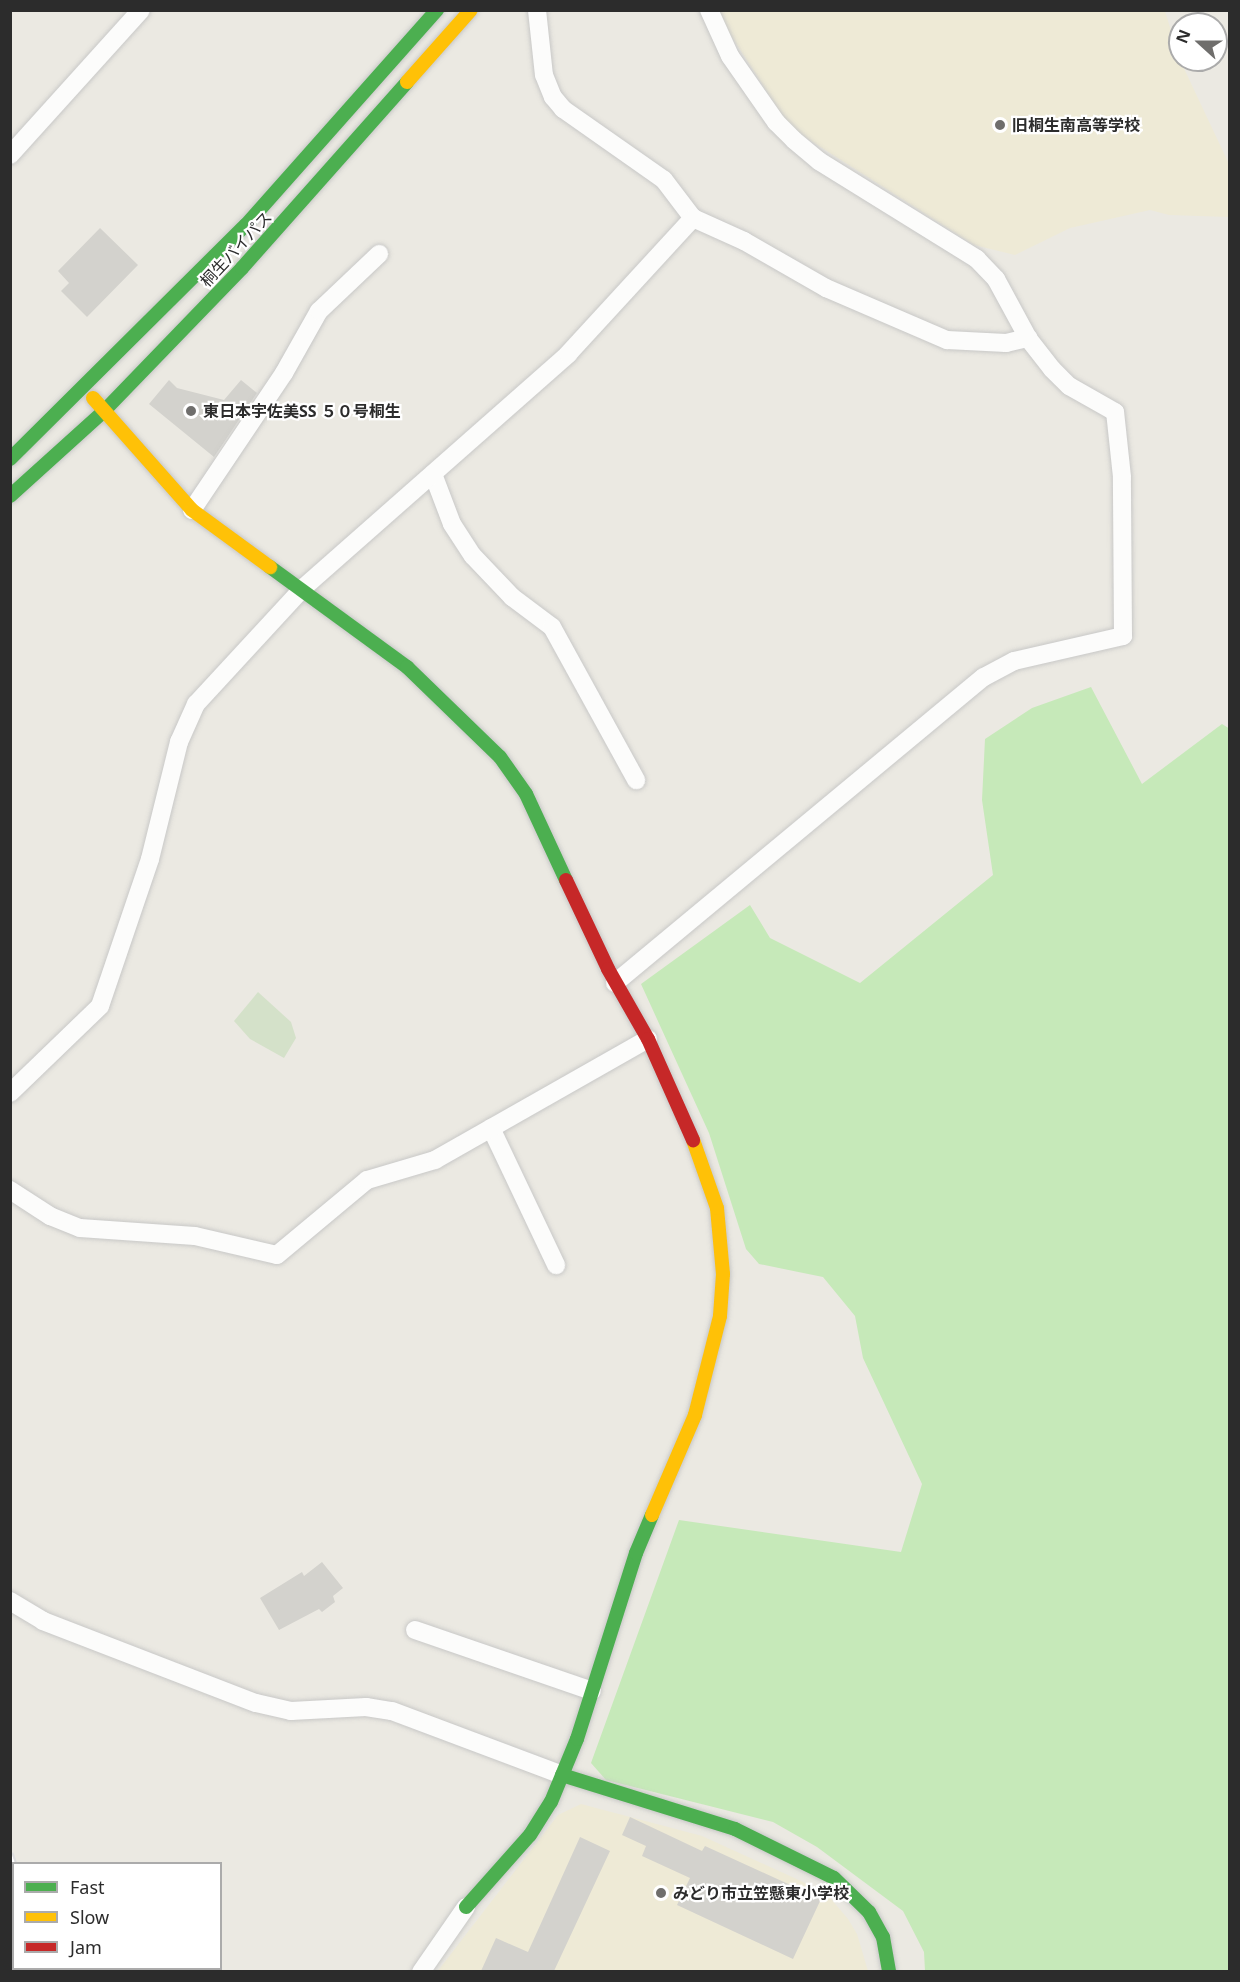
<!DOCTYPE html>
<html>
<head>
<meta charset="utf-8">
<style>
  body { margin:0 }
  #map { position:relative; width:1240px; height:1982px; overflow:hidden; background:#ebe9e2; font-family:"Noto Sans","Noto Sans JP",sans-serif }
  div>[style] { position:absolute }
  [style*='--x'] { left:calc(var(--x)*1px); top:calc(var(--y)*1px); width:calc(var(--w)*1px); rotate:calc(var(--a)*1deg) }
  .education>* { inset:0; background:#eeead6 }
  .green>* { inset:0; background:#c6e9b9 }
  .cemetery>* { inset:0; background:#d4e1c9 }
  .building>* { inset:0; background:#d3d2cd }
  .roads { filter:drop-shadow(0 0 2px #c8c8c7) drop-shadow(0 0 2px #c8c8c7) }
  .street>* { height:18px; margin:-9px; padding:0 9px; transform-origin:9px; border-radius:9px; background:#fcfcfb }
  .fast>* { height:14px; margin:-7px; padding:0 7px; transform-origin:7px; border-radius:7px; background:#4caf50 }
  .slow>* { height:14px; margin:-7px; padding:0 7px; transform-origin:7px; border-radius:7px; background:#ffc107 }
  .jam>* { height:14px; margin:-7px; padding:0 7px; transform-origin:7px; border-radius:7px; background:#c62828 }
  .rail>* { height:7px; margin-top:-3.5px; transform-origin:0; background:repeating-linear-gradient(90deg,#fff 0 14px,#dedee0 0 28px); box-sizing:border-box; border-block:2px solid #dedee0 }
  .dots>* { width:16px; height:16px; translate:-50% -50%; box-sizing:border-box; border:3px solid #fff; border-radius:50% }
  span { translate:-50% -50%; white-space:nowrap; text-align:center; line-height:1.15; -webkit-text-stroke:4.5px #fff; paint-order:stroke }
  .poi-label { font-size:16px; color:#2c2c2c; font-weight:700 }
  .left { translate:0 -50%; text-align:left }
  .street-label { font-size:16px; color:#2c2c2c }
  .frame { position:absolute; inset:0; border:12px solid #2c2c2c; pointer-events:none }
  .legend { position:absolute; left:12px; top:1862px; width:210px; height:108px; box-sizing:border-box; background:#fff; border:2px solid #ababab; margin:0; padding:8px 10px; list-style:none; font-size:18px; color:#2c2c2c }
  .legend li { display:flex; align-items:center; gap:12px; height:30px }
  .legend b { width:30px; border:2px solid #ababab }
  .north { position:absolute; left:1168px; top:12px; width:60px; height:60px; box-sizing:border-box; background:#fff; border:2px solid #ababab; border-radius:50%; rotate:291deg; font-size:16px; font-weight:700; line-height:24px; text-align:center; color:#2c2c2c }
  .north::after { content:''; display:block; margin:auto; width:21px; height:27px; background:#6f6e6c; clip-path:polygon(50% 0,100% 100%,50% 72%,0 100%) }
</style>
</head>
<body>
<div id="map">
  <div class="education">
    <div style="clip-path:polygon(715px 11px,1165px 11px,1180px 60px,1229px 164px,1229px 217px,1169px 215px,1150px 210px,1070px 228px,1015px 255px,974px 245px,800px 134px,782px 115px)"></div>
    <div style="clip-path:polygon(581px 1804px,702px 1836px,814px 1887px,831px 1899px,848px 1919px,857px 1934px,868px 1971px,437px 1972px,558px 1815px)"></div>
  </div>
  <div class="green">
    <div style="clip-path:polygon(1091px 687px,1142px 784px,1222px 724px,1230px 729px,1229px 1971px,925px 1971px,924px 1952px,903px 1911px,817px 1847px,773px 1822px,606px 1780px,591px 1763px,679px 1520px,901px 1552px,922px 1484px,863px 1358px,855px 1316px,823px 1277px,759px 1264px,746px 1249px,709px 1133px,641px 984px,750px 905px,770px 938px,860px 983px,993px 875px,982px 800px,985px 739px,1032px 708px)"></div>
  </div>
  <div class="cemetery">
    <div style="clip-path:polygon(258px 992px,291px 1022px,296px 1038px,284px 1058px,250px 1039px,234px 1021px)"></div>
  </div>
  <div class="building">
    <div style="clip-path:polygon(100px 228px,138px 265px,87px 317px,61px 291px,69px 283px,58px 271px)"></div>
    <div style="clip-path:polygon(169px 380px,177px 388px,224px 400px,241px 380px,257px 393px,214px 457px,149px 404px)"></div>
    <div style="clip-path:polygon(322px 1562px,343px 1588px,333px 1596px,335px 1602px,322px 1612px,319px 1609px,279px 1630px,260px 1598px,302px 1572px,304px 1576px)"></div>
    <div style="clip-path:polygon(630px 1817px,702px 1851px,705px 1846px,821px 1899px,793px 1959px,677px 1905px,690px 1878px,642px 1856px,646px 1846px,622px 1835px)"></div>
    <div style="clip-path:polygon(580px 1837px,610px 1851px,554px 1971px,481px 1971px,496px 1938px,528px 1952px)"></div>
  </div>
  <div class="roads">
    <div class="street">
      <div style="--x:537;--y:10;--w:65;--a:83.9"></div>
      <div style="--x:544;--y:75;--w:24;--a:68"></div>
      <div style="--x:553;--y:97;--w:16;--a:50"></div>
      <div style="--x:563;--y:109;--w:123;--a:35.1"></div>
      <div style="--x:664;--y:180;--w:48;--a:52.7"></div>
      <div style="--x:693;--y:218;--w:56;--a:24.3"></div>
      <div style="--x:744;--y:241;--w:95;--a:29.8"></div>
      <div style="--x:826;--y:288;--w:132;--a:23.3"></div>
      <div style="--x:947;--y:340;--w:59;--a:2.9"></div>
      <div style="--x:1006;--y:343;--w:23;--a:-13"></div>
      <div style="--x:10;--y:155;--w:195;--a:-47.9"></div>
      <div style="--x:433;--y:474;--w:53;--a:69.2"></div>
      <div style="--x:452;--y:524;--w:38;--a:57"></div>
      <div style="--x:473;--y:556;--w:57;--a:46.4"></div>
      <div style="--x:512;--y:597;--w:50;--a:36.9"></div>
      <div style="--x:552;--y:627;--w:175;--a:61.2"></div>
      <div style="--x:192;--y:510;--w:165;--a:-56.1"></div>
      <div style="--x:284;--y:373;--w:71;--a:-60.6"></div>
      <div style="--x:319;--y:311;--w:83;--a:-43.5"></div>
      <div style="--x:615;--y:983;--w:479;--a:-39.7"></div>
      <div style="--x:984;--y:677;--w:34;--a:-28"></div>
      <div style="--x:1014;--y:661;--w:112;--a:-12.9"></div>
      <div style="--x:1123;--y:636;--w:159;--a:-90.4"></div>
      <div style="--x:1122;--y:477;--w:65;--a:-96.1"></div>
      <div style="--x:1115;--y:412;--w:53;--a:-150.5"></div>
      <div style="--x:1069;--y:386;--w:24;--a:-135"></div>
      <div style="--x:1052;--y:369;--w:39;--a:-128"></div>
      <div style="--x:1028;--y:338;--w:67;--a:-118.5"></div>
      <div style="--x:996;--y:279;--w:28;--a:-134"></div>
      <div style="--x:977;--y:259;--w:186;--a:-148.2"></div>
      <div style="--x:819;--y:161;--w:33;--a:-140"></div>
      <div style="--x:794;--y:140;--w:25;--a:-135"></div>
      <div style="--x:776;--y:122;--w:80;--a:-124.9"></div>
      <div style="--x:730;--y:56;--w:51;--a:-114.5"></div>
      <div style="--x:10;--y:1093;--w:125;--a:-44"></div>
      <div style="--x:100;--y:1006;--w:155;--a:-71.2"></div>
      <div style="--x:150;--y:859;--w:121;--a:-76.1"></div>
      <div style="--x:179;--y:742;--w:42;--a:-65.9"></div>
      <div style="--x:196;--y:704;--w:158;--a:-47.3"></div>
      <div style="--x:303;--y:588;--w:354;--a:-41.4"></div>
      <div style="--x:568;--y:354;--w:185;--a:-47.4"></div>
      <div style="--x:491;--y:1128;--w:152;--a:64.6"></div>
      <div style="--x:10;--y:1190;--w:48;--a:33"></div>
      <div style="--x:50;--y:1216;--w:32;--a:22"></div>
      <div style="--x:80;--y:1228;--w:115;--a:4"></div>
      <div style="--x:195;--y:1236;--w:84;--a:13"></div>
      <div style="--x:277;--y:1255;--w:117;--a:-39.8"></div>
      <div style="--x:367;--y:1180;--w:71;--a:-16.4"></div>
      <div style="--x:435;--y:1160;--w:245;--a:-29.6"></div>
      <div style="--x:10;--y:1601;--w:39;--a:31"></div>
      <div style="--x:43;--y:1621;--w:228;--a:21.1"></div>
      <div style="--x:256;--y:1703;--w:36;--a:13"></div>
      <div style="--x:291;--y:1711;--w:75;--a:-3.1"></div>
      <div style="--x:366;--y:1707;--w:26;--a:9"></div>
      <div style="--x:392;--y:1711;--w:182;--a:20.6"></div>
      <div style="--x:415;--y:1630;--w:187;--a:19"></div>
      <div style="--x:421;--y:1972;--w:79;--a:-55.3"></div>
    </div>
    <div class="fast">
      <div style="--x:10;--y:459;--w:332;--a:-44.8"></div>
      <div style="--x:246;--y:225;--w:288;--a:-48.4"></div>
      <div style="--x:10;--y:496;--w:127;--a:-42.1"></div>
      <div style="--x:104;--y:411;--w:199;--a:-46"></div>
      <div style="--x:242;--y:268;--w:249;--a:-48.4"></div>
      <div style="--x:270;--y:567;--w:170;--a:36.1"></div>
      <div style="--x:407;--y:667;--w:129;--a:44.1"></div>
      <div style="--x:500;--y:757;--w:45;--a:54.9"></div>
      <div style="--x:526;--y:794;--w:95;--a:65.1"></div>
      <div style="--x:562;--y:1775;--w:181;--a:17.3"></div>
      <div style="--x:735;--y:1829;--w:110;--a:26.3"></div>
      <div style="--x:834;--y:1878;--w:49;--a:44.2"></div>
      <div style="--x:869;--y:1912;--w:29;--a:61"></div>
      <div style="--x:883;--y:1937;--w:36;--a:80"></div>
      <div style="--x:466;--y:1907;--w:96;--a:-48.4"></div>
      <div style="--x:530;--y:1835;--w:39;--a:-58"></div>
      <div style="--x:551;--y:1802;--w:68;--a:-67.6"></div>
      <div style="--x:577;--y:1739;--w:195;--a:-72.4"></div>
      <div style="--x:636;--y:1553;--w:41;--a:-67.2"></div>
      <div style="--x:10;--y:1971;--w:1;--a:45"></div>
    </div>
    <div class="slow">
      <div style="--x:407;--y:82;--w:96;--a:-48.4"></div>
      <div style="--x:93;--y:398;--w:149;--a:48.5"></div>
      <div style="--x:192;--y:510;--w:97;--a:36.2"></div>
      <div style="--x:652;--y:1515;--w:109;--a:-66.7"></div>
      <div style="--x:695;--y:1415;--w:102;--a:-75.8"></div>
      <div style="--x:720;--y:1316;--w:42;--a:-85.9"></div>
      <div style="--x:723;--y:1274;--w:66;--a:-95.2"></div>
      <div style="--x:717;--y:1208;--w:72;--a:-109.4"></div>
    </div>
    <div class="jam">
      <div style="--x:566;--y:880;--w:98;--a:64.7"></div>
      <div style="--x:608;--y:969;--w:81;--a:60.3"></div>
      <div style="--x:648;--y:1039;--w:111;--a:66"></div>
    </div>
  </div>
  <div class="rail">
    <div style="--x:10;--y:1853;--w:12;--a:70"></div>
    <div style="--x:58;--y:1968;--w:4;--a:76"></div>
  </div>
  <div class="dots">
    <div style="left:1000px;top:125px;background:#6f6e6c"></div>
    <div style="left:191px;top:411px;background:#6f6e6c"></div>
    <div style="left:661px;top:1893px;background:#6f6e6c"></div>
  </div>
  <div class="poi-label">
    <span class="left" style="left:1012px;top:125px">旧桐生南高等学校</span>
    <span class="left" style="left:203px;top:411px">東日本宇佐美SS ５０号桐生</span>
    <span class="left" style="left:673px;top:1893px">みどり市立笠懸東小学校</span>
  </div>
  <div class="street-label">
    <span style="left:236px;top:249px;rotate:-47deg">桐生バイパス</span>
  </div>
  <div class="frame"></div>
  <ul class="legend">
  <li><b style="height:8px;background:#4caf50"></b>Fast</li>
  <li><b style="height:8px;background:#ffc107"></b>Slow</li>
  <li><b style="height:8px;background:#c62828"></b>Jam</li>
  </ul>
  <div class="north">N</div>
</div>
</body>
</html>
